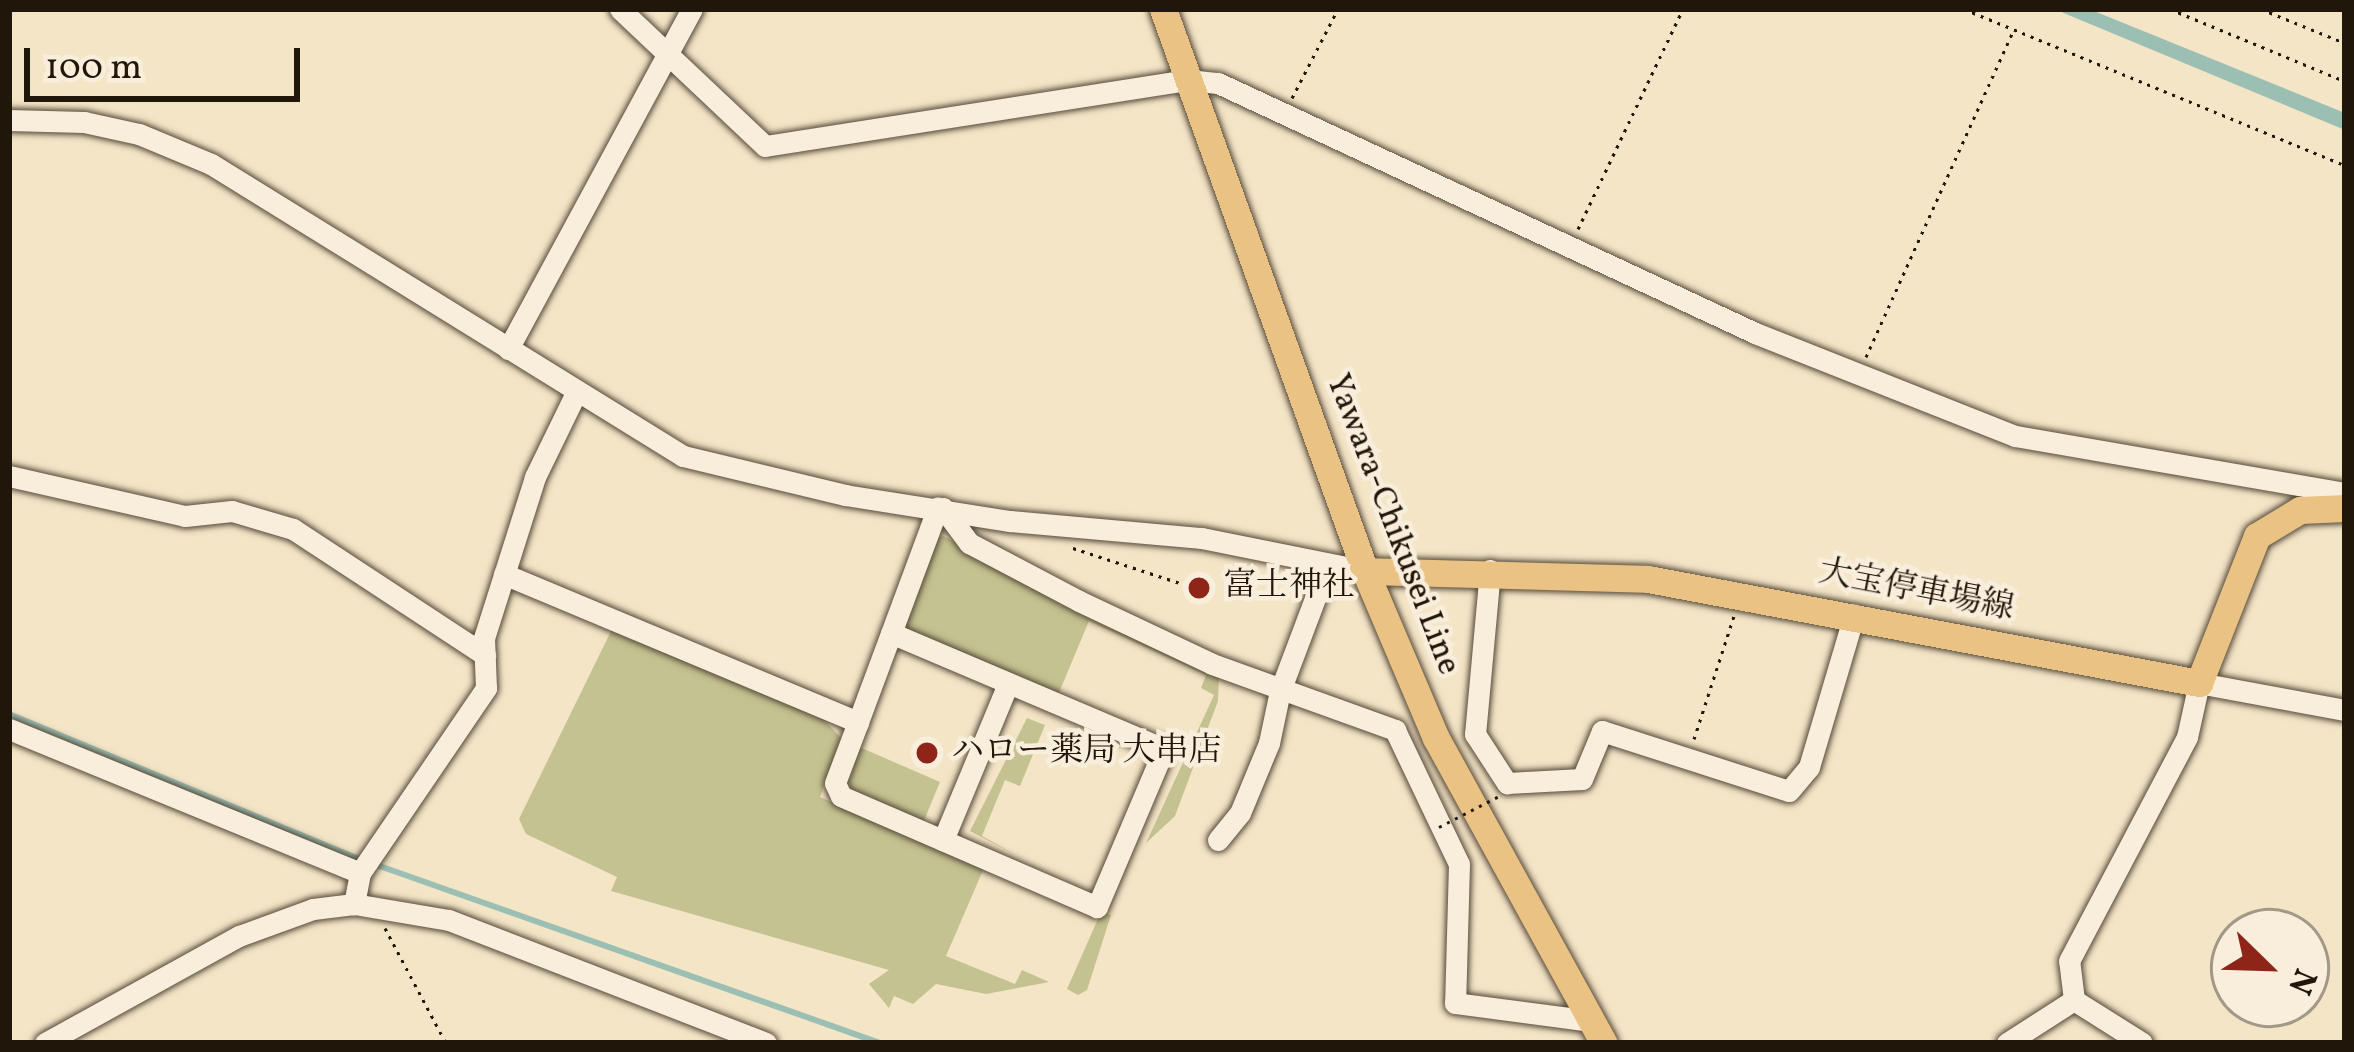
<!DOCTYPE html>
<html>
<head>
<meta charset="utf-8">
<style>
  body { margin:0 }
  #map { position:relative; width:2354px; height:1052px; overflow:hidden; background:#f5e5c7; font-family:Vollkorn,"Noto Serif JP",serif }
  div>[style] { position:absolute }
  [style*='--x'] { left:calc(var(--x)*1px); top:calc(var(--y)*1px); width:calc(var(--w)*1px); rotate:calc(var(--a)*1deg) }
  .green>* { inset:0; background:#c4c290 }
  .water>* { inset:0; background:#9cbfb4 }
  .stream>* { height:6px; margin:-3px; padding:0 3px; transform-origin:3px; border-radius:3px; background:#9cbfb4 }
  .path>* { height:3px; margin-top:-1.5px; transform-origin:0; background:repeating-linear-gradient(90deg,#20160a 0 3px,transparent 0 9px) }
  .roads { filter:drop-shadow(0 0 3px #554a39) drop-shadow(0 0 3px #554a39) }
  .minor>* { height:21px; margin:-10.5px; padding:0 10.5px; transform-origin:10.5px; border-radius:10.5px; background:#f8eedb }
  .major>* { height:27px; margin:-13.5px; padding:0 13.5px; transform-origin:13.5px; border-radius:13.5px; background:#eac284 }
  .path-bridge>* { height:3px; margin-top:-1.5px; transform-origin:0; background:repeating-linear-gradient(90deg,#20160a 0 3px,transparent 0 9px) }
  .dots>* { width:33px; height:33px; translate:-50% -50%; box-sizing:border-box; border:6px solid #f8eedb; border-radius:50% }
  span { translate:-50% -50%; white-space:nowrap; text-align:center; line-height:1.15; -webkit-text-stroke:9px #f8eedb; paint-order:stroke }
  .street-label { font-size:33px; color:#20160a }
  .poi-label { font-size:33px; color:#20160a }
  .left { translate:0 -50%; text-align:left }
  .frame { position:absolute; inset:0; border:12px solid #20160a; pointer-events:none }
  .north { position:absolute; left:2210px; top:908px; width:120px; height:120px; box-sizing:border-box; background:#f8eedb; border:3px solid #a29887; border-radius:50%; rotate:113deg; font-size:33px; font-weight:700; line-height:48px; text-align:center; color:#20160a }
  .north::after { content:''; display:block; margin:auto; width:42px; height:54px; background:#8f2418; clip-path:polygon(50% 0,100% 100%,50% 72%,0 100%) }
  .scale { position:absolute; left:24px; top:48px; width:276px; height:54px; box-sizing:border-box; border:6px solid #20160a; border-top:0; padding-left:15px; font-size:36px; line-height:42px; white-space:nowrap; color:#20160a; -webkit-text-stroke:9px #f8eedb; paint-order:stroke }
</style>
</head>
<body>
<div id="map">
  <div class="green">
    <div style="clip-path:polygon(943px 536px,1219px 677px,1218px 701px,1175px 816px,1146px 843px,1214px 695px,1201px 688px,1206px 675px,1089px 621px,1058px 695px,901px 628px,933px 540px)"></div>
    <div style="clip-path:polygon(614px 625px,811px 706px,842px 739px,820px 797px,984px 868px,946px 956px,1015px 984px,1022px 970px,1049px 982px,986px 994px,936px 984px,913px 1004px,894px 996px,889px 1008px,869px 984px,889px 970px,611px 891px,617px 877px,526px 834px,519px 819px)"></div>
    <div style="clip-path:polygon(1027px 718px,1045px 725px,1020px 786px,1005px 780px,982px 836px,1023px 859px,970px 831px)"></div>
    <div style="clip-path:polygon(857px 746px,940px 782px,923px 823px,854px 794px,846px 776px)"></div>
    <div style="clip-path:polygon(1101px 912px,1111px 915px,1087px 990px,1078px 995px,1067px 989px)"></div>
  </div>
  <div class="water">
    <div style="clip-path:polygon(2054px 9px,2089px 9px,2345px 113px,2345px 130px)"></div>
  </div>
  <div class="stream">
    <div style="--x:9;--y:714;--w:382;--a:22.5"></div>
    <div style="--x:374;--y:864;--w:537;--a:19.48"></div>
  </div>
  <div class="path">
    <div style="--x:1964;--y:9;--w:412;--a:22.3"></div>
    <div style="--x:2170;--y:9;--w:189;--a:22.4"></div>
    <div style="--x:2261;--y:9;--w:91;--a:22"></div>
    <div style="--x:1292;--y:98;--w:100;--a:-62.7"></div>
    <div style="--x:1578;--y:229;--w:244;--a:-64.5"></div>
    <div style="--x:1866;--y:357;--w:357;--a:-65.7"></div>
    <div style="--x:1073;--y:548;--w:119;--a:18.1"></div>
    <div style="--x:1694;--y:739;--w:129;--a:-72"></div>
    <div style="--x:385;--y:928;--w:130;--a:62.1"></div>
  </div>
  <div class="roads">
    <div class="minor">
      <div style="--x:620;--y:9;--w:199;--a:43.4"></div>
      <div style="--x:765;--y:146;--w:428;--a:-8.9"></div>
      <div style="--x:1188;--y:80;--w:30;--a:6"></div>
      <div style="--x:1218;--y:83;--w:592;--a:24.96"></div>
      <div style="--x:1755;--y:333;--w:280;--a:21.6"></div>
      <div style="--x:2015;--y:436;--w:335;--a:9.8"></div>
      <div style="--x:9;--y:120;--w:75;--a:1.5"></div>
      <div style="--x:84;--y:122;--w:56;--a:12.3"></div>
      <div style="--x:139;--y:134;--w:78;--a:22.6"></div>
      <div style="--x:211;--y:164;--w:555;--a:31.74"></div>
      <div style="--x:683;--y:456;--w:167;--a:13.5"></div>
      <div style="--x:845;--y:495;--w:167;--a:9"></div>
      <div style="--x:1010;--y:521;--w:193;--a:5.1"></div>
      <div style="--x:1202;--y:538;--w:166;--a:11.4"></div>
      <div style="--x:508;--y:349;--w:387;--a:-61.6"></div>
      <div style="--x:9;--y:476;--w:180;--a:12.8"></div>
      <div style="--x:185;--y:516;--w:47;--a:-6.1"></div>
      <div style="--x:232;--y:511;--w:64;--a:16.4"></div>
      <div style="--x:293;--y:529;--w:230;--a:33.3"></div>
      <div style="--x:943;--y:508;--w:44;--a:53.4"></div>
      <div style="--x:969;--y:543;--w:124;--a:27.8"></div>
      <div style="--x:1079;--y:601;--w:147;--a:25.3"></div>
      <div style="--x:1212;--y:664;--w:195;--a:19.8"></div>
      <div style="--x:1395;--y:730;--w:148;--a:64.5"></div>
      <div style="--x:1459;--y:864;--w:139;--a:91.6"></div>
      <div style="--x:1455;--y:1003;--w:137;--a:7.5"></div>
      <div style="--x:1490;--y:570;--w:165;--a:95.2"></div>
      <div style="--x:1475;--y:734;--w:59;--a:56.9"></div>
      <div style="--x:1507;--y:783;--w:75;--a:-3.1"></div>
      <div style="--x:1582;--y:779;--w:52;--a:-67.4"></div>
      <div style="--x:1602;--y:731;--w:196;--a:17.8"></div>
      <div style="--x:1789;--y:791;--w:31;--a:-50"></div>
      <div style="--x:1809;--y:767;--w:159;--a:-73.5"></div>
      <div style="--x:504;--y:574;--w:384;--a:22.7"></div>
      <div style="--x:891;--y:633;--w:297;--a:23"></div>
      <div style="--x:1164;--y:749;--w:172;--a:113"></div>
      <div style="--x:1097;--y:907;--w:279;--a:-156.6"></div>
      <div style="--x:841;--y:796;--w:14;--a:-115"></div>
      <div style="--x:835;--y:783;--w:65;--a:-69.3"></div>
      <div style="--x:858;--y:722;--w:229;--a:-69.6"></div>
      <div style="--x:9;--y:729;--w:379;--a:22.3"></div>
      <div style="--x:360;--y:873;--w:32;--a:101"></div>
      <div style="--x:943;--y:840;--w:169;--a:-67.4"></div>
      <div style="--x:1218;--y:840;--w:35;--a:-51"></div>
      <div style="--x:1240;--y:813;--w:76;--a:-67.5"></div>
      <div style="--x:1269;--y:743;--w:53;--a:-78.1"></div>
      <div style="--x:1280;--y:691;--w:130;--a:-69.3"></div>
      <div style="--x:360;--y:873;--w:224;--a:-55.7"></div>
      <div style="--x:486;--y:688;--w:50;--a:-92.3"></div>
      <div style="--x:484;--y:638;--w:169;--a:-72.4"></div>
      <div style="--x:535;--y:477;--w:93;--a:-64"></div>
      <div style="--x:45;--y:1043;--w:222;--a:-28.9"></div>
      <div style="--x:239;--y:936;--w:79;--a:-20"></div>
      <div style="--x:313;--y:909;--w:41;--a:-7"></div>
      <div style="--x:354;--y:904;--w:96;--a:9.6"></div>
      <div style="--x:449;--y:920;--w:340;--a:21.2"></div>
      <div style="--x:2007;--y:1043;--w:80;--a:-32.7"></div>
      <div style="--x:2142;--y:1043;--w:80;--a:-147.7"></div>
      <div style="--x:2074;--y:1000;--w:39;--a:-97"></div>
      <div style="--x:2069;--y:961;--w:253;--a:-62.2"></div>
      <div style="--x:2187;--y:737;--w:55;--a:-77.5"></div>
      <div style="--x:2199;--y:683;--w:148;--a:10.5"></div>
    </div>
    <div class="major">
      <div style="--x:1163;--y:9;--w:597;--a:70.23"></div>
      <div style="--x:1365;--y:571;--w:181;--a:67"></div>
      <div style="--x:1436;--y:738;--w:348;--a:61.2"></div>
      <div style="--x:1365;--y:571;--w:283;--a:1.6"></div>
      <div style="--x:1648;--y:579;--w:561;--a:10.69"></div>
      <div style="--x:2199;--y:683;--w:158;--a:-68.5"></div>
      <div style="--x:2257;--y:536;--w:50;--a:-31.2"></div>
      <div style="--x:2300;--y:510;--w:45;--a:-2.5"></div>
    </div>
  </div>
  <div class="path-bridge">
    <div style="--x:1439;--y:827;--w:68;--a:-27.3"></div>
  </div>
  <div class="dots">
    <div style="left:1199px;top:588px;background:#8f2418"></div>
    <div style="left:927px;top:753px;background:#8f2418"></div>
  </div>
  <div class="street-label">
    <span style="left:1391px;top:525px;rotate:69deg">Yawara-Chikusei Line</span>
    <span style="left:1916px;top:592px;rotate:11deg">大宝停車場線</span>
  </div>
  <div class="poi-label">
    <span class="left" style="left:1223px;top:588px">富士神社</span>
    <span class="left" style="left:951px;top:753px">ハロー薬局 大串店</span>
  </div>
  <div class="frame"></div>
  <div class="north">N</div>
  <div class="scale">100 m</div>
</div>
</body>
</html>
